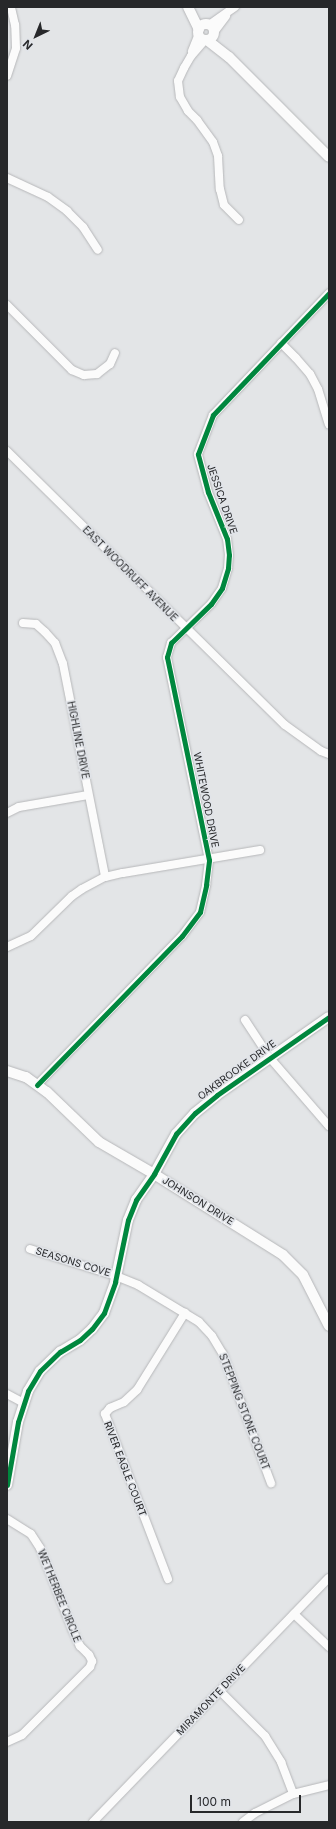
<!DOCTYPE html>
<html>
<head>
<meta charset="utf-8">
<style>
  body { margin:0 }
  #map { position:relative; width:336px; height:1829px; overflow:hidden; background:#e3e5e7; font-family:Inter,sans-serif }
  div>[style] { position:absolute }
  [style*='--x'] { left:calc(var(--x)*1px); top:calc(var(--y)*1px); width:calc(var(--w)*1px); rotate:calc(var(--a)*1deg) }
  .roads { filter:drop-shadow(0 0 1px #b6b7b9) drop-shadow(0 0 1px #b6b7b9) }
  .minor>* { height:8px; margin:-4px; padding:0 4px; transform-origin:4px; border-radius:4px; background:#fbfbfb }
  .tertiary>* { height:10px; margin:-5px; padding:0 5px; transform-origin:5px; border-radius:5px; background:#fbfbfb }
  .tertiary>.ring { margin:-5px; padding:0; box-sizing:content-box; background:none; border:10px solid #fbfbfb; border-radius:50% }
  .cycleway>* { height:5px; margin:-2.5px; padding:0 2.5px; transform-origin:2.5px; border-radius:2.5px; background:#00873e }
  span { translate:-50% -50%; white-space:nowrap; text-align:center; line-height:1.15; -webkit-text-stroke:3px #e1e4e9; paint-order:stroke }
  .street-label { font-size:10px; color:#27282a }
  .frame { position:absolute; inset:0; border:8px solid #27282a; pointer-events:none }
  .north { position:absolute; left:16px; top:16px; width:40px; height:40px; -webkit-text-stroke:3px #e1e4e9; paint-order:stroke; rotate:223deg; font-size:11px; font-weight:700; line-height:16px; text-align:center; color:#27282a }
  .north::after { content:''; display:block; margin:auto; width:14px; height:18px; background:#27282a; clip-path:polygon(50% 0,100% 100%,50% 72%,0 100%) }
  .scale { position:absolute; left:190px; top:1795px; width:111px; height:18px; box-sizing:border-box; border:2px solid #27282a; border-top:0; padding-left:5px; font-size:12px; line-height:14px; white-space:nowrap; color:#27282a; -webkit-text-stroke:3px #e1e4e9; paint-order:stroke }
</style>
</head>
<body>
<div id="map">
  <div class="roads">
    <div class="minor">
      <div style="--x:209;--y:25;--w:32;--a:-35"></div>
      <div style="--x:214;--y:32;--w:20;--a:-53"></div>
      <div style="--x:205;--y:40;--w:21;--a:131"></div>
      <div style="--x:191;--y:56;--w:14;--a:120"></div>
      <div style="--x:184;--y:68;--w:14;--a:115"></div>
      <div style="--x:178;--y:81;--w:16;--a:83"></div>
      <div style="--x:180;--y:97;--w:16;--a:60"></div>
      <div style="--x:188;--y:111;--w:13;--a:45"></div>
      <div style="--x:197;--y:120;--w:27;--a:54"></div>
      <div style="--x:213;--y:142;--w:15;--a:70"></div>
      <div style="--x:218;--y:156;--w:33;--a:87"></div>
      <div style="--x:220;--y:189;--w:16;--a:76"></div>
      <div style="--x:224;--y:205;--w:21;--a:45"></div>
      <div style="--x:192;--y:51;--w:18;--a:-68"></div>
      <div style="--x:7;--y:76;--w:29;--a:-72"></div>
      <div style="--x:16;--y:48;--w:23;--a:-92"></div>
      <div style="--x:15;--y:25;--w:18;--a:-103"></div>
      <div style="--x:7;--y:178;--w:45;--a:24.9"></div>
      <div style="--x:48;--y:197;--w:24;--a:36"></div>
      <div style="--x:67;--y:211;--w:23;--a:45"></div>
      <div style="--x:83;--y:227;--w:27;--a:57"></div>
      <div style="--x:7;--y:305;--w:92;--a:45"></div>
      <div style="--x:72;--y:370;--w:13;--a:23"></div>
      <div style="--x:84;--y:375;--w:13;--a:-4"></div>
      <div style="--x:97;--y:374;--w:16;--a:-38"></div>
      <div style="--x:110;--y:364;--w:12;--a:-66"></div>
      <div style="--x:281;--y:343;--w:21;--a:45"></div>
      <div style="--x:296;--y:358;--w:21;--a:49"></div>
      <div style="--x:310;--y:374;--w:17;--a:62"></div>
      <div style="--x:318;--y:389;--w:37;--a:73"></div>
      <div style="--x:7;--y:451;--w:390;--a:44.6"></div>
      <div style="--x:285;--y:725;--w:44;--a:35.8"></div>
      <div style="--x:321;--y:751;--w:9;--a:21"></div>
      <div style="--x:23;--y:623;--w:13;--a:4"></div>
      <div style="--x:36;--y:624;--w:12;--a:42"></div>
      <div style="--x:45;--y:632;--w:15;--a:48"></div>
      <div style="--x:55;--y:643;--w:22;--a:69"></div>
      <div style="--x:63;--y:664;--w:217;--a:78.8"></div>
      <div style="--x:7;--y:813;--w:13;--a:-27"></div>
      <div style="--x:19;--y:807;--w:70;--a:-9.9"></div>
      <div style="--x:7;--y:947;--w:26;--a:-25"></div>
      <div style="--x:31;--y:936;--w:57;--a:-44.3"></div>
      <div style="--x:72;--y:896;--w:12;--a:-35"></div>
      <div style="--x:82;--y:889;--w:26;--a:-28"></div>
      <div style="--x:105;--y:877;--w:18;--a:-13"></div>
      <div style="--x:123;--y:873;--w:139;--a:-9.5"></div>
      <div style="--x:245;--y:1020;--w:45;--a:56.7"></div>
      <div style="--x:270;--y:1058;--w:90;--a:49.1"></div>
      <div style="--x:37;--y:1085;--w:208;--a:-45.8"></div>
      <div style="--x:182;--y:936;--w:30;--a:-53"></div>
      <div style="--x:200;--y:912;--w:28;--a:-77"></div>
      <div style="--x:206;--y:885;--w:25;--a:-83"></div>
      <div style="--x:209;--y:860;--w:207;--a:-101.7"></div>
      <div style="--x:167;--y:657;--w:15;--a:-74"></div>
      <div style="--x:171;--y:643;--w:56;--a:-44.3"></div>
      <div style="--x:211;--y:604;--w:19;--a:-55"></div>
      <div style="--x:222;--y:588;--w:21;--a:-73"></div>
      <div style="--x:228;--y:568;--w:13;--a:-86"></div>
      <div style="--x:229;--y:555;--w:16;--a:-97"></div>
      <div style="--x:227;--y:539;--w:51;--a:-112"></div>
      <div style="--x:208;--y:492;--w:39;--a:-105"></div>
      <div style="--x:198;--y:454;--w:42;--a:-69"></div>
      <div style="--x:213;--y:415;--w:168;--a:-46.4"></div>
      <div style="--x:30;--y:1249;--w:90;--a:17.4"></div>
      <div style="--x:116;--y:1276;--w:24;--a:22"></div>
      <div style="--x:138;--y:1285;--w:71;--a:31.2"></div>
      <div style="--x:199;--y:1322;--w:19;--a:47"></div>
      <div style="--x:212;--y:1336;--w:21;--a:59"></div>
      <div style="--x:223;--y:1354;--w:138;--a:69.6"></div>
      <div style="--x:7;--y:1394;--w:19;--a:28"></div>
      <div style="--x:7;--y:1519;--w:28;--a:32"></div>
      <div style="--x:31;--y:1534;--w:17;--a:57"></div>
      <div style="--x:40;--y:1548;--w:87;--a:68.4"></div>
      <div style="--x:72;--y:1629;--w:19;--a:65"></div>
      <div style="--x:80;--y:1646;--w:13;--a:45"></div>
      <div style="--x:89;--y:1655;--w:7;--a:63"></div>
      <div style="--x:92;--y:1661;--w:6;--a:108"></div>
      <div style="--x:90;--y:1667;--w:96;--a:135"></div>
      <div style="--x:22;--y:1735;--w:17;--a:155"></div>
      <div style="--x:168;--y:1579;--w:177;--a:-110.9"></div>
      <div style="--x:105;--y:1414;--w:8;--a:-50"></div>
      <div style="--x:110;--y:1408;--w:15;--a:-23"></div>
      <div style="--x:124;--y:1402;--w:18;--a:-43"></div>
      <div style="--x:137;--y:1390;--w:91;--a:-58.1"></div>
      <div style="--x:294;--y:1614;--w:48;--a:43.3"></div>
      <div style="--x:220;--y:1691;--w:64;--a:45"></div>
      <div style="--x:265;--y:1736;--w:31;--a:58"></div>
      <div style="--x:281;--y:1762;--w:34;--a:69"></div>
      <div style="--x:93;--y:1822;--w:339;--a:-46"></div>
      <div style="--x:243;--y:1822;--w:15;--a:-37"></div>
      <div style="--x:255;--y:1813;--w:42;--a:-26.6"></div>
      <div style="--x:293;--y:1794;--w:37;--a:-14"></div>
    </div>
    <div class="tertiary">
      <div style="--x:188;--y:7;--w:25;--a:64"></div>
      <div class="ring" style="left:198px;top:24px;width:6px;height:6px"></div>
      <div style="--x:207;--y:40;--w:28;--a:38"></div>
      <div style="--x:229;--y:57;--w:141;--a:45"></div>
      <div style="--x:7;--y:1071;--w:20;--a:18"></div>
      <div style="--x:26;--y:1077;--w:26;--a:36"></div>
      <div style="--x:47;--y:1092;--w:72;--a:43.9"></div>
      <div style="--x:99;--y:1142;--w:64;--a:30.2"></div>
      <div style="--x:154;--y:1174;--w:152;--a:32.1"></div>
      <div style="--x:283;--y:1255;--w:28;--a:45"></div>
      <div style="--x:303;--y:1275;--w:57;--a:63"></div>
      <div style="--x:7;--y:1485;--w:64;--a:-80.1"></div>
      <div style="--x:18;--y:1422;--w:33;--a:-72"></div>
      <div style="--x:28;--y:1391;--w:23;--a:-59"></div>
      <div style="--x:40;--y:1371;--w:28;--a:-44"></div>
      <div style="--x:60;--y:1352;--w:23;--a:-31"></div>
      <div style="--x:80;--y:1340;--w:16;--a:-43"></div>
      <div style="--x:92;--y:1329;--w:20;--a:-53"></div>
      <div style="--x:104;--y:1313;--w:33;--a:-70"></div>
      <div style="--x:115;--y:1282;--w:63;--a:-78.2"></div>
      <div style="--x:128;--y:1220;--w:22;--a:-68"></div>
      <div style="--x:136;--y:1200;--w:32;--a:-55"></div>
      <div style="--x:154;--y:1174;--w:46;--a:-61.2"></div>
      <div style="--x:176;--y:1134;--w:28;--a:-48"></div>
      <div style="--x:195;--y:1113;--w:28;--a:-39"></div>
      <div style="--x:217;--y:1095;--w:136;--a:-34.9"></div>
    </div>
  </div>
  <div class="cycleway">
    <div style="--x:37;--y:1085;--w:208;--a:-45.8"></div>
    <div style="--x:182;--y:936;--w:30;--a:-53"></div>
    <div style="--x:200;--y:912;--w:28;--a:-77"></div>
    <div style="--x:206;--y:885;--w:25;--a:-83"></div>
    <div style="--x:209;--y:860;--w:207;--a:-101.7"></div>
    <div style="--x:167;--y:657;--w:15;--a:-74"></div>
    <div style="--x:171;--y:643;--w:56;--a:-44.3"></div>
    <div style="--x:211;--y:604;--w:19;--a:-55"></div>
    <div style="--x:222;--y:588;--w:21;--a:-73"></div>
    <div style="--x:228;--y:568;--w:13;--a:-86"></div>
    <div style="--x:229;--y:555;--w:16;--a:-97"></div>
    <div style="--x:227;--y:539;--w:51;--a:-112"></div>
    <div style="--x:208;--y:492;--w:39;--a:-105"></div>
    <div style="--x:198;--y:454;--w:42;--a:-69"></div>
    <div style="--x:213;--y:415;--w:168;--a:-46.4"></div>
    <div style="--x:7;--y:1485;--w:64;--a:-80.1"></div>
    <div style="--x:18;--y:1422;--w:33;--a:-72"></div>
    <div style="--x:28;--y:1391;--w:23;--a:-59"></div>
    <div style="--x:40;--y:1371;--w:28;--a:-44"></div>
    <div style="--x:60;--y:1352;--w:23;--a:-31"></div>
    <div style="--x:80;--y:1340;--w:16;--a:-43"></div>
    <div style="--x:92;--y:1329;--w:20;--a:-53"></div>
    <div style="--x:104;--y:1313;--w:33;--a:-70"></div>
    <div style="--x:115;--y:1282;--w:63;--a:-78.2"></div>
    <div style="--x:128;--y:1220;--w:22;--a:-68"></div>
    <div style="--x:136;--y:1200;--w:32;--a:-55"></div>
    <div style="--x:154;--y:1174;--w:46;--a:-61.2"></div>
    <div style="--x:176;--y:1134;--w:28;--a:-48"></div>
    <div style="--x:195;--y:1113;--w:28;--a:-39"></div>
    <div style="--x:217;--y:1095;--w:136;--a:-34.9"></div>
  </div>
  <div class="street-label">
    <span style="left:222px;top:499px;rotate:71deg">JESSICA DRIVE</span>
    <span style="left:130px;top:574px;rotate:45deg">EAST WOODRUFF AVENUE</span>
    <span style="left:78px;top:740px;rotate:79deg">HIGHLINE DRIVE</span>
    <span style="left:206px;top:800px;rotate:79deg">WHITEWOOD DRIVE</span>
    <span style="left:237px;top:1070px;rotate:-36deg">OAKBROOKE DRIVE</span>
    <span style="left:198px;top:1201px;rotate:32deg">JOHNSON DRIVE</span>
    <span style="left:73px;top:1262px;rotate:17deg">SEASONS COVE</span>
    <span style="left:244px;top:1412px;rotate:69deg">STEPPING STONE COURT</span>
    <span style="left:125px;top:1469px;rotate:69deg">RIVER EAGLE COURT</span>
    <span style="left:59px;top:1596px;rotate:68deg">WETHERBEE CIRCLE</span>
    <span style="left:211px;top:1700px;rotate:-46deg">MIRAMONTE DRIVE</span>
  </div>
  <div class="frame"></div>
  <div class="north">N</div>
  <div class="scale">100 m</div>
</div>
</body>
</html>
